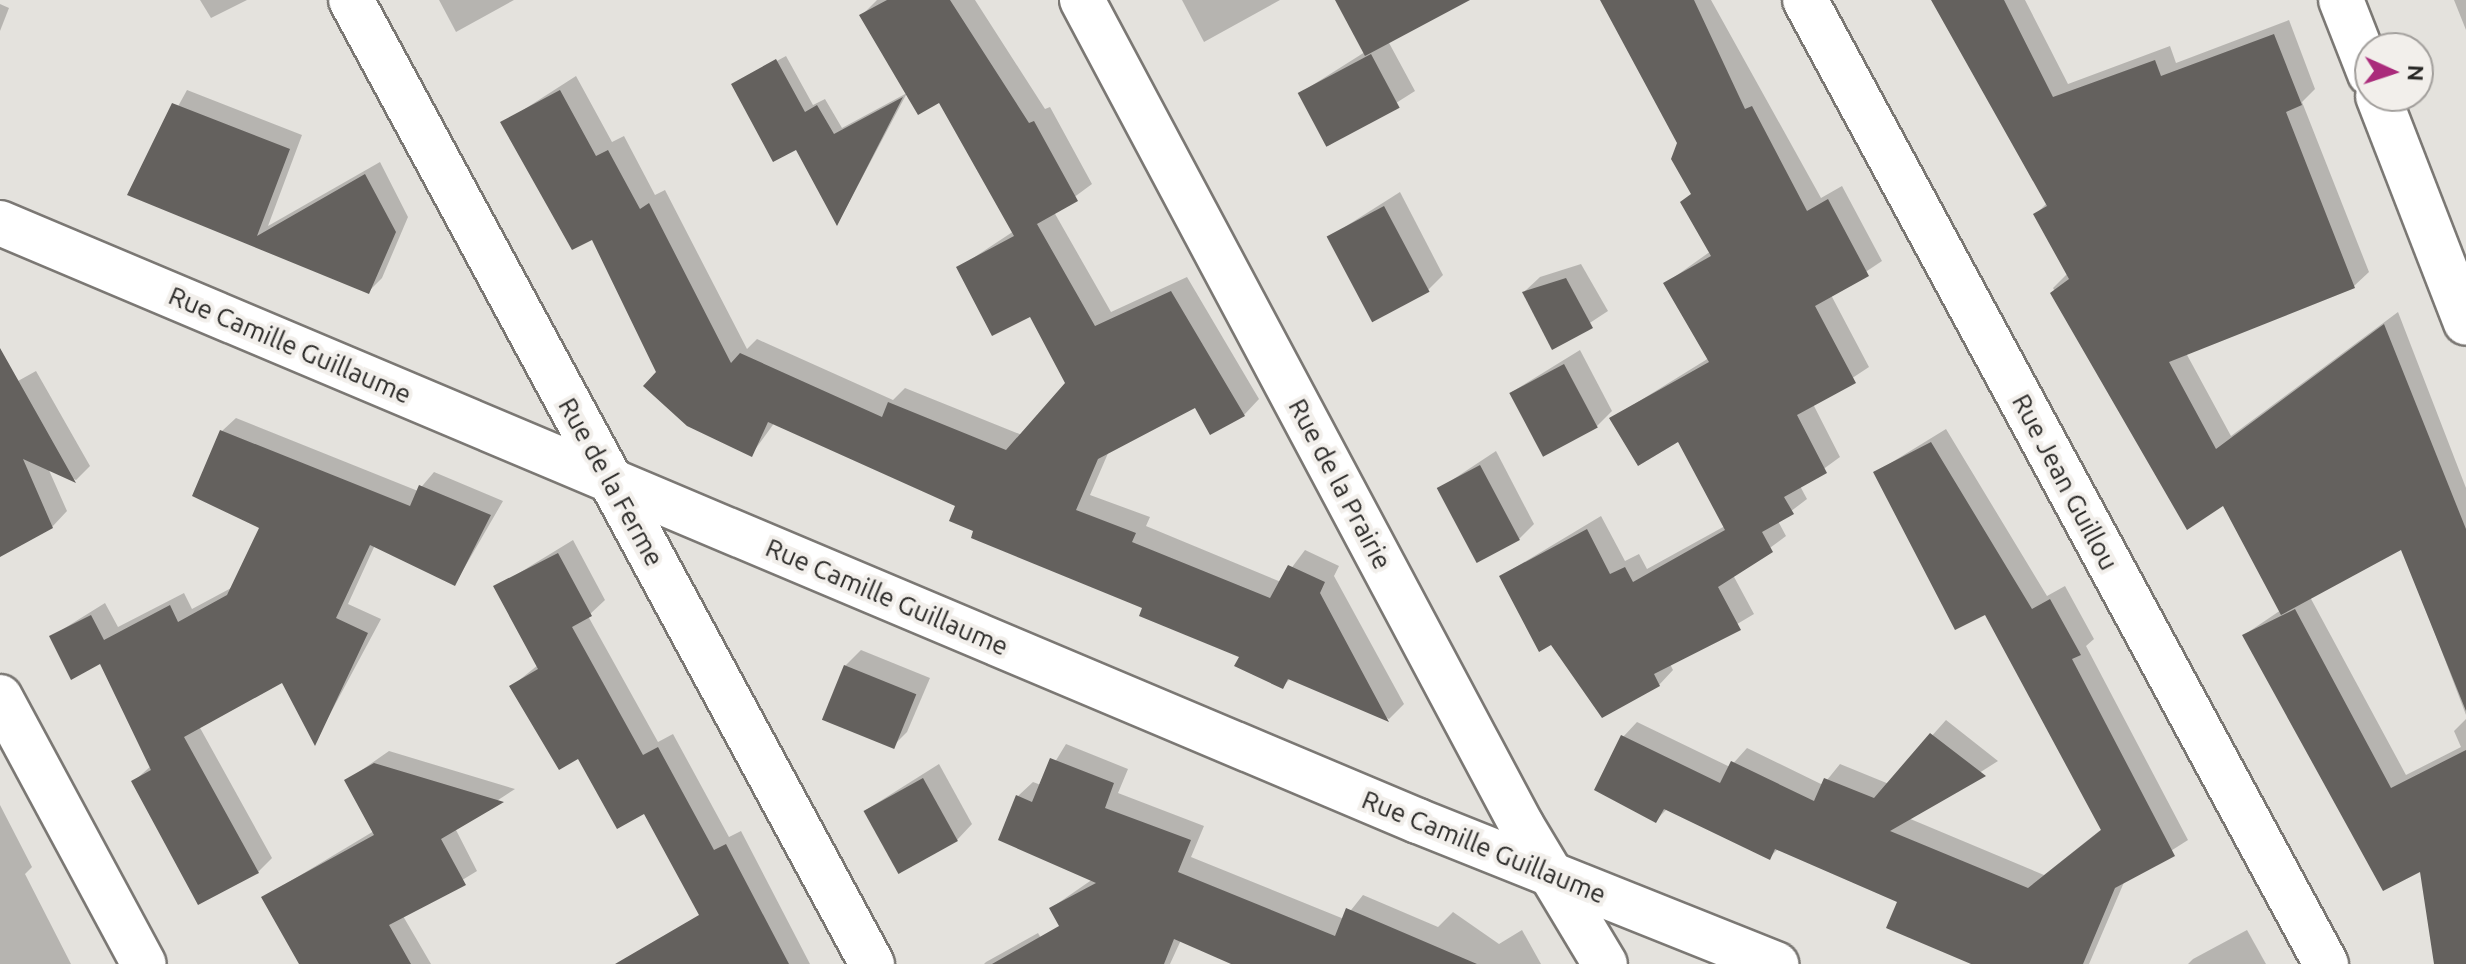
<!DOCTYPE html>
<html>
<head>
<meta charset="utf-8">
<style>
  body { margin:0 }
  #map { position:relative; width:2466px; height:964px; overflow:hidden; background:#e4e2dd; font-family:Ubuntu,sans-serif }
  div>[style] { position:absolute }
  .shadow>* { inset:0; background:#0003 }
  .building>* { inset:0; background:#64615e; transform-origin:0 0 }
  .roads { filter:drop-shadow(2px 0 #7b7874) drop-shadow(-2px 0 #7b7874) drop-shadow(0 2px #7b7874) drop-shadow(0 -2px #7b7874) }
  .street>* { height:44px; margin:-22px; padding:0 22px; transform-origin:22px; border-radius:22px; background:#fff }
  span { translate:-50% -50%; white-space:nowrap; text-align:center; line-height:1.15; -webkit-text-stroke:8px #f2efeb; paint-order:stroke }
  .street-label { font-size:26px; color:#292826 }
  .north { position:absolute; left:2354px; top:32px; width:80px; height:80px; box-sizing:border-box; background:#f2efeb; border:2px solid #a29f9c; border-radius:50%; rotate:93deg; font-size:22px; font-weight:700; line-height:32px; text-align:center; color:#292826 }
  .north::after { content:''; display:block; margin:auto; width:28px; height:36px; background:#aa2b7b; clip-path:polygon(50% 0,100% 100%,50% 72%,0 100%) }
</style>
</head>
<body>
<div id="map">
  <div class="shadow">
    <div style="clip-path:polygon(200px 0,247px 0,211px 18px)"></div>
    <div style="clip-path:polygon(439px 0,514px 0,456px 32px)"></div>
    <div style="clip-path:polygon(877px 0,975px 0,1045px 109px,1050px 107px,1092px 184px,1054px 212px,1111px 312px,1187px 277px,1259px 399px,1244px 415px,1196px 406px,1109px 451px,1090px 495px,1150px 517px,1146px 526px,1281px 582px,1305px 550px,1339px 566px,1334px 576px,1404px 704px,1389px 719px,1291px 678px,1283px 686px,1241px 656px,1145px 607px,976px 530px,957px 505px,775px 422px,751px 455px,658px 373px,593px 238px,503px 123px,576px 76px,612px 142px,624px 136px,655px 195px,665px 190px,747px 349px,757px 339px,893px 400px,905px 388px,1022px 435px,1068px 384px,1030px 314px,958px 268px,1014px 231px,940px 100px,862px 15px)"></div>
    <div style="clip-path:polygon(1182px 0,1280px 0,1204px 42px)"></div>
    <div style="clip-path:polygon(1337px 0,1416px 0,1388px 41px,1415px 91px,1328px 146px,1300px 93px,1365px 52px)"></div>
    <div style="clip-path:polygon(1603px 0,1711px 0,1821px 198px,1842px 186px,1882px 261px,1831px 295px,1869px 367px,1813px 404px,1840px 457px,1800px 486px,1807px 499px,1778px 521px,1786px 536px,1733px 575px,1754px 614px,1670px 664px,1673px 670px,1659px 685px,1501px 576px,1601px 516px,1625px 561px,1639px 554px,1647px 569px,1725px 526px,1679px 439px,1612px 418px,1709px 358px,1666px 283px,1711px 251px,1680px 143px)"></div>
    <div style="clip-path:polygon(1989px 0,2025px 0,2068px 84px,2170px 46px,2176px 63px,2289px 20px,2315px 89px,2302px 102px,2369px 272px,2354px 286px,2186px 353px,2231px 436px,2398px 312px,2466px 488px,2466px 715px,2402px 547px,2310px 597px,2406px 775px,2461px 747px,2454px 731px,2466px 719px,2466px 813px,2366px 853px,2244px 635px,2281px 610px,2224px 503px,2188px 527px,2053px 288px,2068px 273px,2036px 214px,2047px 203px)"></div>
    <div style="clip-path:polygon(2454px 0,2466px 0,2466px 30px)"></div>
    <div style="clip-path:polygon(0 4px,9px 8px,0 31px)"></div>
    <div style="clip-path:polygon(786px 56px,813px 105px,825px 99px,842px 128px,907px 93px,838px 223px,797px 147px,734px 84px)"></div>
    <div style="clip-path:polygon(187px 90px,302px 135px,268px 226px,380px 162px,408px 217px,382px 278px,368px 292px,130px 194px)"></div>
    <div style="clip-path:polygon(1400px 192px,1443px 275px,1428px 290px,1329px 237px)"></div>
    <div style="clip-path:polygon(1581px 264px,1608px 311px,1553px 347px,1524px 292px,1540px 277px)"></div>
    <div style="clip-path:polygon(1580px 350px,1612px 411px,1597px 426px,1512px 392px)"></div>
    <div style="clip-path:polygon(36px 371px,90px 466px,76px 480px,48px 468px,67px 511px,52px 527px,0 545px,0 391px)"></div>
    <div style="clip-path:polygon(236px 418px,418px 491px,434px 472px,503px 501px,455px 584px,375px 545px,348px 604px,381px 619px,315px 742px,282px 681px,199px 726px,272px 858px,258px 872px,134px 781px,151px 766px,101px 661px,52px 636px,105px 603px,118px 627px,184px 593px,192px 609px,233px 587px,262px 527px,222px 431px)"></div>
    <div style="clip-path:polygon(1946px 429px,2047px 596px,2065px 586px,2094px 639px,2086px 646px,2188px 840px,2125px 880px,2089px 964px,2014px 964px,1900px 901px,1778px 849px,1770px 857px,1668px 808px,1656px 820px,1623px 737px,1637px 722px,1730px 767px,1747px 748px,1823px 785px,1840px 764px,1889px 784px,1946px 720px,1998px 761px,1908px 818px,2044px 875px,2103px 828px,1986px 612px,1876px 472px)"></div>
    <div style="clip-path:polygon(1496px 451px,1534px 524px,1519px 539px,1440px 488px)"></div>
    <div style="clip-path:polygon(573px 540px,605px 600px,588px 616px,658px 742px,673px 734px,729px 837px,741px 831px,810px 964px,731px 964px,645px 811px,512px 686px,538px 665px,496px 587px)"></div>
    <div style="clip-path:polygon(861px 650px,930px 678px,907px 732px,892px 747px,845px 666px)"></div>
    <div style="clip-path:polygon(1066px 744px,1128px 769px,1118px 793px,1204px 826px,1191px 857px,1344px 919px,1363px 895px,1438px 927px,1453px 912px,1499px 944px,1522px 930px,1541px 964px,1236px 964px,1181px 940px,1170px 964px,1146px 964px,1051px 908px,1093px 879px,1018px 796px,1033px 782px,1041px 785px)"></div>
    <div style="clip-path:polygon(389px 751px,515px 789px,455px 828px,477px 871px,403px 916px,431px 964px,301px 964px,264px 897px,374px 831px,346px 781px)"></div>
    <div style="clip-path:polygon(939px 764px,972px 824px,957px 840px,866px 810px)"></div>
    <div style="clip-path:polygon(0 805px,32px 867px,25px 874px,71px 964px,0 964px)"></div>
    <div style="clip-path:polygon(2247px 930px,2266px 964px,2188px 964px,2193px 959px)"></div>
    <div style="clip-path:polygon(1038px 933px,1056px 964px,984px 964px,986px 962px)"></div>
  </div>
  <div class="building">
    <div style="clip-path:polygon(887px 0,950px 0,1029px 123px,1034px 121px,1078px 201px,1028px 229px,1037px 224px,1095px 326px,1171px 291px,1245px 416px,1210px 435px,1195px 408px,1098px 459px,1076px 510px,1136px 533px,1132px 542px,1270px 598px,1288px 565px,1325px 582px,1320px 593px,1389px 722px,1288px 679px,1283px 689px,1234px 666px,1239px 657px,1139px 616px,1142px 608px,971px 538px,973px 531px,949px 521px,955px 506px,768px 422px,752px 457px,687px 426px,643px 386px,656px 372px,592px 240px,572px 250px,500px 122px,560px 90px,596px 156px,608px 150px,640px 209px,649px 203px,731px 363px,740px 353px,882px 417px,888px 402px,1006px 450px,1065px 383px,1030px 317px,992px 336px,956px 267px,1014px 236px,939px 103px,918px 115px,859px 15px)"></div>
    <div style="clip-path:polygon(1335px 0,1470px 0,1365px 56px)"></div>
    <div style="clip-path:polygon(1600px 0,1694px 0,1745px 109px,1752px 106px,1807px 211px,1828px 199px,1869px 276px,1815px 306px,1856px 383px,1797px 415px,1827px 473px,1784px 497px,1794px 514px,1762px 532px,1773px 552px,1718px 587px,1741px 630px,1654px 674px,1660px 686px,1602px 718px,1551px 645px,1539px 652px,1499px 576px,1587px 529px,1610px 574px,1625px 567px,1633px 582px,1725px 530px,1678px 442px,1638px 466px,1609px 418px,1709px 362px,1663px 283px,1711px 256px,1680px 202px,1691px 194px,1671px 159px,1677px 143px)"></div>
    <div style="clip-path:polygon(1931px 0,2004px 0,2053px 97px,2155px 60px,2161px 76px,2274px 34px,2302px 105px,2286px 112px,2355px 288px,2169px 362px,2216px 449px,2384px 324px,2466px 529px,2466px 711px,2401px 550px,2281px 615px,2223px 506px,2187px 530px,2050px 293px,2069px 279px,2033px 214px,2047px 206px)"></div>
    <div style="left:1371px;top:54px;width:61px;height:83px;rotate:62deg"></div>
    <div style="clip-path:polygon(776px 59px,805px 112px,817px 105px,834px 134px,903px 97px,837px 226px,796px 150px,773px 162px,731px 84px)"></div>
    <div style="clip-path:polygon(172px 103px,290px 149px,257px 236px,365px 174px,396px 232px,369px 294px,127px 195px)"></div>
    <div style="left:1384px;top:206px;width:97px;height:65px;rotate:62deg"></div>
    <div style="clip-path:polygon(1566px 278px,1593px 328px,1552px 350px,1522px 292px)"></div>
    <div style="clip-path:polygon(0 348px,76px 483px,23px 459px,53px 528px,0 557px)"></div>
    <div style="left:1564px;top:364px;width:72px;height:62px;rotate:62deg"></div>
    <div style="clip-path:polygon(220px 430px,410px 506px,419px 485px,491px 515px,455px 586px,370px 545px,336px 618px,368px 633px,315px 746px,282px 683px,184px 737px,259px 873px,198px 905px,131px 781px,151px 770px,100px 664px,71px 680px,49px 636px,91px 615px,104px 640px,170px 605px,178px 622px,227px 595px,259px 528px,192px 496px)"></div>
    <div style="clip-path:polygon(1931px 442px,2032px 609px,2050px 599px,2081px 655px,2072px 659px,2175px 856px,2115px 888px,2083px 964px,1971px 964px,1886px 928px,1897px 902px,1775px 849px,1770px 860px,1664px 809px,1656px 823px,1594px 790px,1621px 735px,1720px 783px,1731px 761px,1814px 801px,1824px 778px,1874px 798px,1930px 733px,1986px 776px,1890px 831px,2028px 888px,2101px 830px,1985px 615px,1955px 630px,1873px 472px)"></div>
    <div style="left:1480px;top:465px;width:85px;height:49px;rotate:62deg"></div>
    <div style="clip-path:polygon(558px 553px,592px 616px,572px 627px,643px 755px,658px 747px,714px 850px,726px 844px,789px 964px,615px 964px,699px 915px,644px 814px,617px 829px,578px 759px,559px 770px,509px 686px,538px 669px,493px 586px)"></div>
    <div style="clip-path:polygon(2295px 609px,2391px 788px,2466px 750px,2466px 964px,2434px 964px,2420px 872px,2383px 891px,2242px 635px)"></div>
    <div style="left:844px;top:665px;width:78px;height:59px;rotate:22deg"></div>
    <div style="clip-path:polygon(1050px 758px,1114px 783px,1105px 808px,1191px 840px,1178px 872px,1335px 936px,1346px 908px,1477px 964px,1231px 964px,1174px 939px,1164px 964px,992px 964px,1059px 926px,1049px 908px,1096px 883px,998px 840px,1016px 795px,1032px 802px)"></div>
    <div style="clip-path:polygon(374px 763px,504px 802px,441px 839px,466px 885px,389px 925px,411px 964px,299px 964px,261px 897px,374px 835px,344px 780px)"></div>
    <div style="left:923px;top:778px;width:72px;height:68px;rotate:61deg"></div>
  </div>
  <div class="roads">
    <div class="street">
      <div style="left:351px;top:0;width:1096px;rotate:61.61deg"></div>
      <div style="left:1082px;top:0;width:936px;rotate:61.96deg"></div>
      <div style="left:1522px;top:826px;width:161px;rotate:59deg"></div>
      <div style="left:1805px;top:0;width:1096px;rotate:61.61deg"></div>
      <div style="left:2341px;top:0;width:79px;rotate:68.6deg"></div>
      <div style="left:2378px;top:96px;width:243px;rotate:68.8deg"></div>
      <div style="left:0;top:223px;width:1539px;rotate:22.87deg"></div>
      <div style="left:1418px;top:821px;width:386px;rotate:21.8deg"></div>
      <div style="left:0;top:697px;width:303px;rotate:61.7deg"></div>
    </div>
  </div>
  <div class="street-label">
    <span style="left:290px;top:345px;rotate:23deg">Rue Camille Guillaume</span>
    <span style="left:611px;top:482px;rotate:61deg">Rue de la Ferme</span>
    <span style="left:2065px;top:482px;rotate:62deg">Rue Jean Guillou</span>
    <span style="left:1340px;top:484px;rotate:62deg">Rue de la Prairie</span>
    <span style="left:887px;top:597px;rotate:23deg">Rue Camille Guillaume</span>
    <span style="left:1484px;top:847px;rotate:22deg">Rue Camille Guillaume</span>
  </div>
  <div class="north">N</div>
</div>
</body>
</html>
